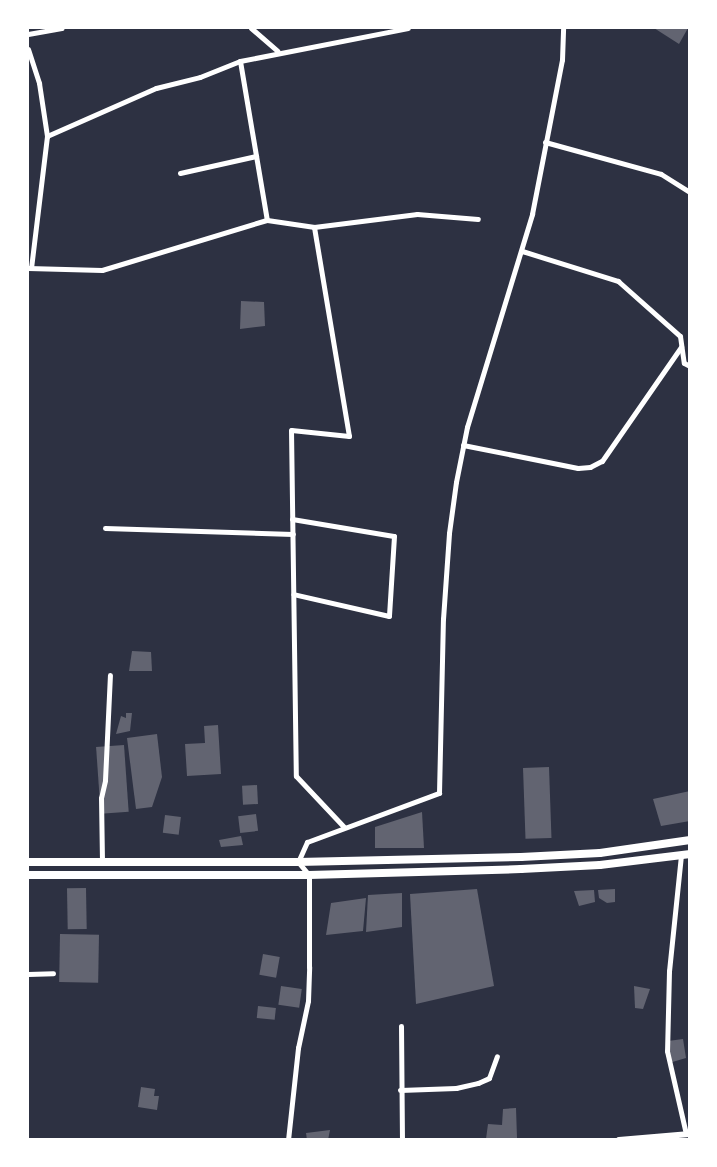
<!DOCTYPE html>
<html>
<head>
<meta charset="utf-8">
<style>
  body { margin:0 }
  #map { position:relative; width:717px; height:1167px; overflow:hidden; background:#2d3142; font-family:"Open Sans",sans-serif }
  div>[style] { position:absolute }
  .building>* { inset:0; background:#626471; transform-origin:0 0 }
  .minor>* { height:5px; margin:-2.5px; padding:0 2.5px; transform-origin:2.5px; border-radius:2.5px; background:#fff }
  .tertiary>* { height:6px; margin:-3px; padding:0 3px; transform-origin:3px; border-radius:3px; background:#fff }
  .primary>* { height:8px; margin:-4px; padding:0 4px; transform-origin:4px; border-radius:4px; background:#fff }
  span { translate:-50% -50%; white-space:nowrap; text-align:center; line-height:1.15; -webkit-text-stroke:4px #fff; paint-order:stroke }
  .frame { position:absolute; inset:0; border:29px solid #fff; pointer-events:none }
</style>
</head>
<body>
<div id="map">
  <div class="building">
    <div style="clip-path:polygon(654px 28px,688px 28px,679px 44px)"></div>
    <div style="clip-path:polygon(241px 301px,264px 302px,265px 326px,240px 329px)"></div>
    <div style="clip-path:polygon(132px 651px,151px 652px,152px 671px,129px 671px)"></div>
    <div style="clip-path:polygon(126px 713px,132px 713px,130px 731px,116px 734px,121px 716px,126px 718px)"></div>
    <div style="clip-path:polygon(218px 725px,221px 774px,187px 776px,185px 744px,205px 743px,204px 726px)"></div>
    <div style="clip-path:polygon(157px 734px,162px 777px,152px 807px,136px 809px,127px 738px)"></div>
    <div style="left:124px;top:745px;width:67px;height:28px;rotate:86deg"></div>
    <div style="left:549px;top:767px;width:71px;height:26px;rotate:88deg"></div>
    <div style="left:257px;top:785px;width:19px;height:15px;rotate:87deg"></div>
    <div style="clip-path:polygon(690px 791px,690px 821px,661px 826px,653px 799px)"></div>
    <div style="clip-path:polygon(422px 812px,424px 848px,375px 848px,375px 827px)"></div>
    <div style="left:256px;top:814px;width:17px;height:18px;rotate:83deg"></div>
    <div style="left:165px;top:815px;width:16px;height:18px;rotate:7deg"></div>
    <div style="clip-path:polygon(241px 836px,243px 845px,221px 847px,219px 840px)"></div>
    <div style="left:86px;top:888px;width:41px;height:19px;rotate:89deg"></div>
    <div style="clip-path:polygon(477px 889px,494px 986px,416px 1004px,410px 894px)"></div>
    <div style="clip-path:polygon(615px 889px,615px 902px,607px 903px,599px 898px,598px 890px)"></div>
    <div style="clip-path:polygon(594px 890px,595px 902px,579px 906px,574px 891px)"></div>
    <div style="clip-path:polygon(402px 893px,402px 927px,366px 932px,368px 895px)"></div>
    <div style="clip-path:polygon(366px 898px,363px 931px,326px 935px,331px 903px)"></div>
    <div style="left:60px;top:934px;width:39px;height:48px;rotate:1deg"></div>
    <div style="left:263px;top:954px;width:17px;height:21px;rotate:10deg"></div>
    <div style="left:281px;top:986px;width:21px;height:19px;rotate:8deg"></div>
    <div style="clip-path:polygon(634px 986px,650px 989px,643px 1009px,635px 1008px)"></div>
    <div style="left:258px;top:1006px;width:18px;height:12px;rotate:6deg"></div>
    <div style="clip-path:polygon(683px 1039px,686px 1058px,669px 1063px,668px 1041px)"></div>
    <div style="clip-path:polygon(141px 1087px,155px 1089px,154px 1096px,159px 1096px,157px 1110px,138px 1107px)"></div>
    <div style="clip-path:polygon(516px 1108px,517px 1138px,486px 1139px,488px 1124px,502px 1125px,503px 1109px)"></div>
    <div style="clip-path:polygon(330px 1130px,328px 1140px,307px 1140px,306px 1133px)"></div>
  </div>
  <div class="minor">
    <div style="left:251px;top:28px;width:35px;rotate:41deg"></div>
    <div style="left:28px;top:34px;width:34px;rotate:-10deg"></div>
    <div style="left:28px;top:49px;width:36px;rotate:72deg"></div>
    <div style="left:39px;top:83px;width:54px;rotate:81.4deg"></div>
    <div style="left:47px;top:136px;width:133px;rotate:96.9deg"></div>
    <div style="left:240px;top:61px;width:161px;rotate:80.4deg"></div>
    <div style="left:47px;top:136px;width:119px;rotate:-23.8deg"></div>
    <div style="left:156px;top:88px;width:45px;rotate:-14deg"></div>
    <div style="left:200px;top:77px;width:43px;rotate:-21.8deg"></div>
    <div style="left:240px;top:61px;width:171px;rotate:-11.1deg"></div>
    <div style="left:545px;top:142px;width:120px;rotate:15.4deg"></div>
    <div style="left:661px;top:174px;width:34px;rotate:32deg"></div>
    <div style="left:180px;top:173px;width:78px;rotate:-12.6deg"></div>
    <div style="left:314px;top:227px;width:104px;rotate:-7.2deg"></div>
    <div style="left:417px;top:214px;width:61px;rotate:4.7deg"></div>
    <div style="left:522px;top:251px;width:101px;rotate:17.4deg"></div>
    <div style="left:618px;top:281px;width:83px;rotate:41.6deg"></div>
    <div style="left:680px;top:336px;width:27px;rotate:82deg"></div>
    <div style="left:684px;top:363px;width:7px;rotate:27deg"></div>
    <div style="left:28px;top:268px;width:74px;rotate:1.5deg"></div>
    <div style="left:102px;top:270px;width:172px;rotate:-16.9deg"></div>
    <div style="left:267px;top:220px;width:48px;rotate:8.5deg"></div>
    <div style="left:314px;top:227px;width:212px;rotate:80.5deg"></div>
    <div style="left:349px;top:436px;width:58px;rotate:-174.1deg"></div>
    <div style="left:291px;top:430px;width:346px;rotate:89.2deg"></div>
    <div style="left:296px;top:776px;width:70px;rotate:46.7deg"></div>
    <div style="left:463px;top:445px;width:117px;rotate:11.3deg"></div>
    <div style="left:578px;top:468px;width:12px;rotate:-5deg"></div>
    <div style="left:590px;top:467px;width:13px;rotate:-27deg"></div>
    <div style="left:602px;top:461px;width:139px;rotate:-55.3deg"></div>
    <div style="left:292px;top:519px;width:103px;rotate:9.5deg"></div>
    <div style="left:394px;top:536px;width:80px;rotate:93.6deg"></div>
    <div style="left:389px;top:616px;width:98px;rotate:-167.1deg"></div>
    <div style="left:105px;top:528px;width:188px;rotate:1.8deg"></div>
    <div style="left:681px;top:855px;width:117px;rotate:95.9deg"></div>
    <div style="left:669px;top:971px;width:80px;rotate:91.4deg"></div>
    <div style="left:667px;top:1051px;width:85px;rotate:77.1deg"></div>
    <div style="left:102px;top:861px;width:63px;rotate:-90.9deg"></div>
    <div style="left:101px;top:798px;width:18px;rotate:-77deg"></div>
    <div style="left:105px;top:780px;width:105px;rotate:-87.3deg"></div>
    <div style="left:28px;top:974px;width:25px;rotate:-2deg"></div>
    <div style="left:401px;top:1026px;width:114px;rotate:89.5deg"></div>
    <div style="left:400px;top:1090px;width:56px;rotate:-2deg"></div>
    <div style="left:456px;top:1088px;width:23px;rotate:-13deg"></div>
    <div style="left:478px;top:1083px;width:12px;rotate:-24deg"></div>
    <div style="left:489px;top:1078px;width:23px;rotate:-70deg"></div>
    <div style="left:288px;top:1140px;width:93px;rotate:-83.8deg"></div>
    <div style="left:298px;top:1048px;width:48px;rotate:-78deg"></div>
    <div style="left:308px;top:1001px;width:34px;rotate:-88deg"></div>
    <div style="left:309px;top:967px;width:92px;rotate:-90deg"></div>
    <div style="left:309px;top:875px;width:17px;rotate:-130deg"></div>
    <div style="left:298px;top:862px;width:22px;rotate:-66deg"></div>
    <div style="left:307px;top:842px;width:141px;rotate:-20.4deg"></div>
    <div style="left:439px;top:793px;width:174px;rotate:-88.7deg"></div>
    <div style="left:443px;top:619px;width:86px;rotate:-86deg"></div>
    <div style="left:449px;top:533px;width:51px;rotate:-82.2deg"></div>
    <div style="left:456px;top:482px;width:56px;rotate:-78.7deg"></div>
    <div style="left:467px;top:427px;width:223px;rotate:-73deg"></div>
    <div style="left:532px;top:214px;width:157px;rotate:-79deg"></div>
    <div style="left:562px;top:60px;width:32px;rotate:-88deg"></div>
  </div>
  <div class="tertiary">
    <div style="left:619px;top:1140px;width:71px;rotate:-4.8deg"></div>
  </div>
  <div class="primary">
    <div style="left:28px;top:862px;width:270px"></div>
    <div style="left:298px;top:862px;width:223px;rotate:-1.3deg"></div>
    <div style="left:521px;top:857px;width:79px;rotate:-2.9deg"></div>
    <div style="left:600px;top:853px;width:91px;rotate:-8.2deg"></div>
    <div style="left:28px;top:875px;width:281px"></div>
    <div style="left:309px;top:875px;width:212px;rotate:-1.6deg"></div>
    <div style="left:521px;top:869px;width:79px;rotate:-2.9deg"></div>
    <div style="left:600px;top:865px;width:91px;rotate:-7deg"></div>
  </div>
  <div class="frame"></div>
</div>
</body>
</html>
